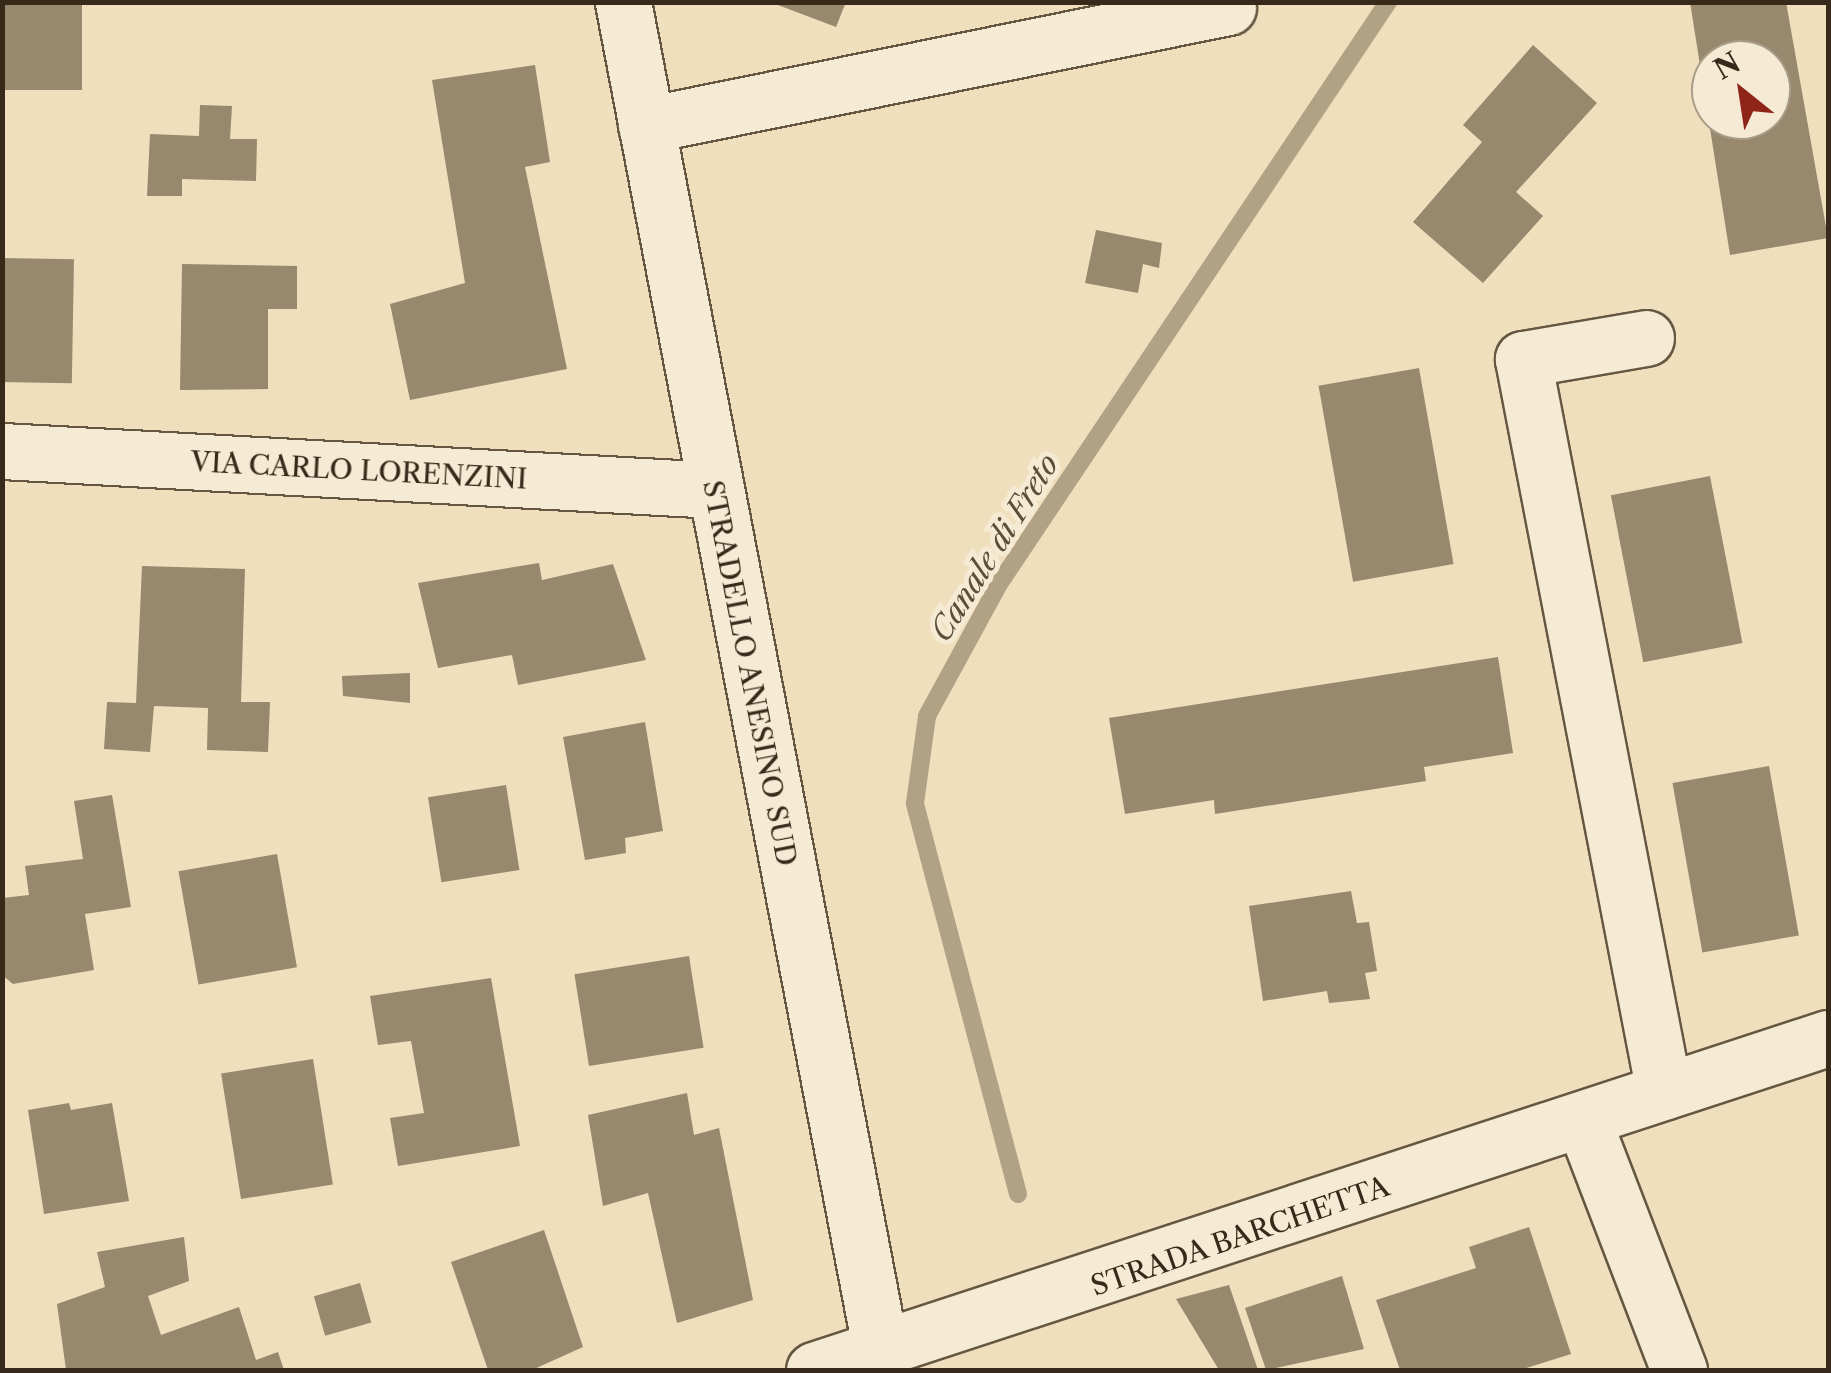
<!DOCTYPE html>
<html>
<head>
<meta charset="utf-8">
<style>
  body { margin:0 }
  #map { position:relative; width:1831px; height:1373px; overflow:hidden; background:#f0dfbc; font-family:"Libre Caslon Text",serif }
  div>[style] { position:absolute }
  .stream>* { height:18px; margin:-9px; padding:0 9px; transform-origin:9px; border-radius:9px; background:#b1a185 }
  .building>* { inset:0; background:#97886e; transform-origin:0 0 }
  .roads { filter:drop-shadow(2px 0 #655742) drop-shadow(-2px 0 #655742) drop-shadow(0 2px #655742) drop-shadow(0 -2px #655742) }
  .minor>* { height:55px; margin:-27.5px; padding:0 27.5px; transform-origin:27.5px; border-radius:27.5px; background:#f5ead3 }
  span { translate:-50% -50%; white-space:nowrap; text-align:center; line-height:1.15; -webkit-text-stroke:10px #f5ead3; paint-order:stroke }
  .street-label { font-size:28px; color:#372a1a }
  .water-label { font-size:30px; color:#5c4e3a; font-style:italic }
  .frame { position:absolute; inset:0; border:5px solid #372a1a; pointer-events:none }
  .north { position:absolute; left:1691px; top:40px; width:100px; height:100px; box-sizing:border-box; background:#f5ead3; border:2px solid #a99d89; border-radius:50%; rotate:330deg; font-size:28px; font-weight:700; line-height:40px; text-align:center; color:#372a1a }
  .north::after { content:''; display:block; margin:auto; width:35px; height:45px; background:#8f2418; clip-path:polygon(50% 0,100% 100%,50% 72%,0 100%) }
</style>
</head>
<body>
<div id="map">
  <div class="stream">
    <div style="left:1018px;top:1194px;width:404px;rotate:-104.8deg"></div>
    <div style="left:915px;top:803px;width:88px;rotate:-82.1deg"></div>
    <div style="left:927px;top:716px;width:150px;rotate:-61.4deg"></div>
    <div style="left:999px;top:584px;width:700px;rotate:-56.24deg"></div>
  </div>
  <div class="building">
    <div style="left:2px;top:2px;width:80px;height:88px"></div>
    <div style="clip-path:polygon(770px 2px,846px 2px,836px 27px)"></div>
    <div style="clip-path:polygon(evenodd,1690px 2px,1786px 2px,1828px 238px,1730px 255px,1690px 2px,1711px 60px,1771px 60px,1771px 120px,1711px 120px,1711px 60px)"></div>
    <div style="clip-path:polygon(1533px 45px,1597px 103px,1516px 192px,1543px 216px,1483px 283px,1413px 222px,1482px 142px,1463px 125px)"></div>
    <div style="clip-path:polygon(535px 65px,550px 162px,525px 167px,567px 369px,410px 400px,390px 304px,465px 283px,432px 80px)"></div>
    <div style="clip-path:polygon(200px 105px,232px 106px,230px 139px,257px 139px,256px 181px,182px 179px,182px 196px,147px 196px,150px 134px,199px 136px)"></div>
    <div style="clip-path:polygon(1096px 230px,1162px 243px,1159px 268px,1143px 264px,1138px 293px,1085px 283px)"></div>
    <div style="left:2px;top:258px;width:72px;height:124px;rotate:1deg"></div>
    <div style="clip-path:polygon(182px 264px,297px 266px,297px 309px,268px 309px,268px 389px,180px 390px)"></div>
    <div style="left:1419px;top:368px;width:199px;height:102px;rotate:80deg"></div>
    <div style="left:1710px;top:476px;width:170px;height:101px;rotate:79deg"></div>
    <div style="clip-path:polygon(539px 563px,542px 580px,613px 564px,646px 660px,518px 685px,512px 655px,438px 668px,418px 583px)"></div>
    <div style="clip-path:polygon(142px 566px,245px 569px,241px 702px,270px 702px,268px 752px,207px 750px,208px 708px,154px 706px,150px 752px,104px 749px,107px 702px,136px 703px)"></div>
    <div style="clip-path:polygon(1498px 657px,1513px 753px,1424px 767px,1426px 781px,1215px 814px,1214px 800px,1125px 814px,1109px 718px)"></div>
    <div style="clip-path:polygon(410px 673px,410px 703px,343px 696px,342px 676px)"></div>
    <div style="clip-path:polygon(645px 722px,663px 831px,625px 838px,626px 853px,585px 860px,563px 737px)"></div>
    <div style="left:1769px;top:766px;width:172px;height:98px;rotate:80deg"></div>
    <div style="left:506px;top:785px;width:86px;height:79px;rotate:81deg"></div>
    <div style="clip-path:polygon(112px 795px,131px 907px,85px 914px,94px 970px,13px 984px,2px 975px,2px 898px,29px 895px,25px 866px,83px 859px,74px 801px)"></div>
    <div style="left:277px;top:854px;width:115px;height:100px;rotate:80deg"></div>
    <div style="clip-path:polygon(1351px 891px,1357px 923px,1369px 922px,1377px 971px,1365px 973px,1370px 999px,1329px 1003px,1327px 991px,1263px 1001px,1249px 906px)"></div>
    <div style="left:689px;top:956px;width:93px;height:116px;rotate:81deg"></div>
    <div style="clip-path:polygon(491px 978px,520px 1146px,398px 1166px,390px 1118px,424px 1113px,411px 1041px,378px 1045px,370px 996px)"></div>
    <div style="left:313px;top:1059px;width:127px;height:93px;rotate:81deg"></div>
    <div style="clip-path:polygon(687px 1093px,694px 1135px,719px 1128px,753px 1300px,677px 1323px,648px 1193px,603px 1206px,588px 1115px)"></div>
    <div style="clip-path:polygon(69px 1103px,71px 1110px,112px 1103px,129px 1201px,44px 1214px,28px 1110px)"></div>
    <div style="clip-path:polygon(1529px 1227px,1571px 1354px,1520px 1370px,1400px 1370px,1376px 1300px,1476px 1268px,1469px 1247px)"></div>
    <div style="clip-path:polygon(544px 1230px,583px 1347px,532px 1370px,488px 1370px,451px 1262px)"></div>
    <div style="clip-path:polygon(184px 1237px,189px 1281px,148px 1296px,161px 1335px,239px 1307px,256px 1360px,278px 1352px,284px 1370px,66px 1370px,57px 1304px,105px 1287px,97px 1252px)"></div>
    <div style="clip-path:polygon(1342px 1276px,1364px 1349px,1266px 1370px,1245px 1308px)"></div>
    <div style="left:360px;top:1283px;width:41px;height:48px;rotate:74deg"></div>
    <div style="clip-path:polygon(1229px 1285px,1258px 1370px,1219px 1370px,1176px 1299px)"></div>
  </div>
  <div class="roads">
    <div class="minor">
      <div style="left:623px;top:2px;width:1364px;rotate:79.18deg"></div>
      <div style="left:646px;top:125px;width:594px;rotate:-11.46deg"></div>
      <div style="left:1646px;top:338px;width:125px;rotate:170.3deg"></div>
      <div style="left:1523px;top:359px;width:746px;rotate:79.11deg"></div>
      <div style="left:2px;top:451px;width:715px;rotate:3.13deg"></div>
      <div style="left:1583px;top:1120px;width:268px;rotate:69deg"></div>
      <div style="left:814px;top:1370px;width:1067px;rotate:-18.13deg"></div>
    </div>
  </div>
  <div class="street-label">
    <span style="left:359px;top:470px;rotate:3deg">VIA CARLO LORENZINI</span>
    <span style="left:750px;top:673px;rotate:79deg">STRADELLO ANESINO SUD</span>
    <span style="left:1240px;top:1236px;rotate:-19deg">STRADA BARCHETTA</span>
  </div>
  <div class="water-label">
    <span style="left:995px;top:548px;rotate:-58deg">Canale di Freto</span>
  </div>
  <div class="frame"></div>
  <div class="north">N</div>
</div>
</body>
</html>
